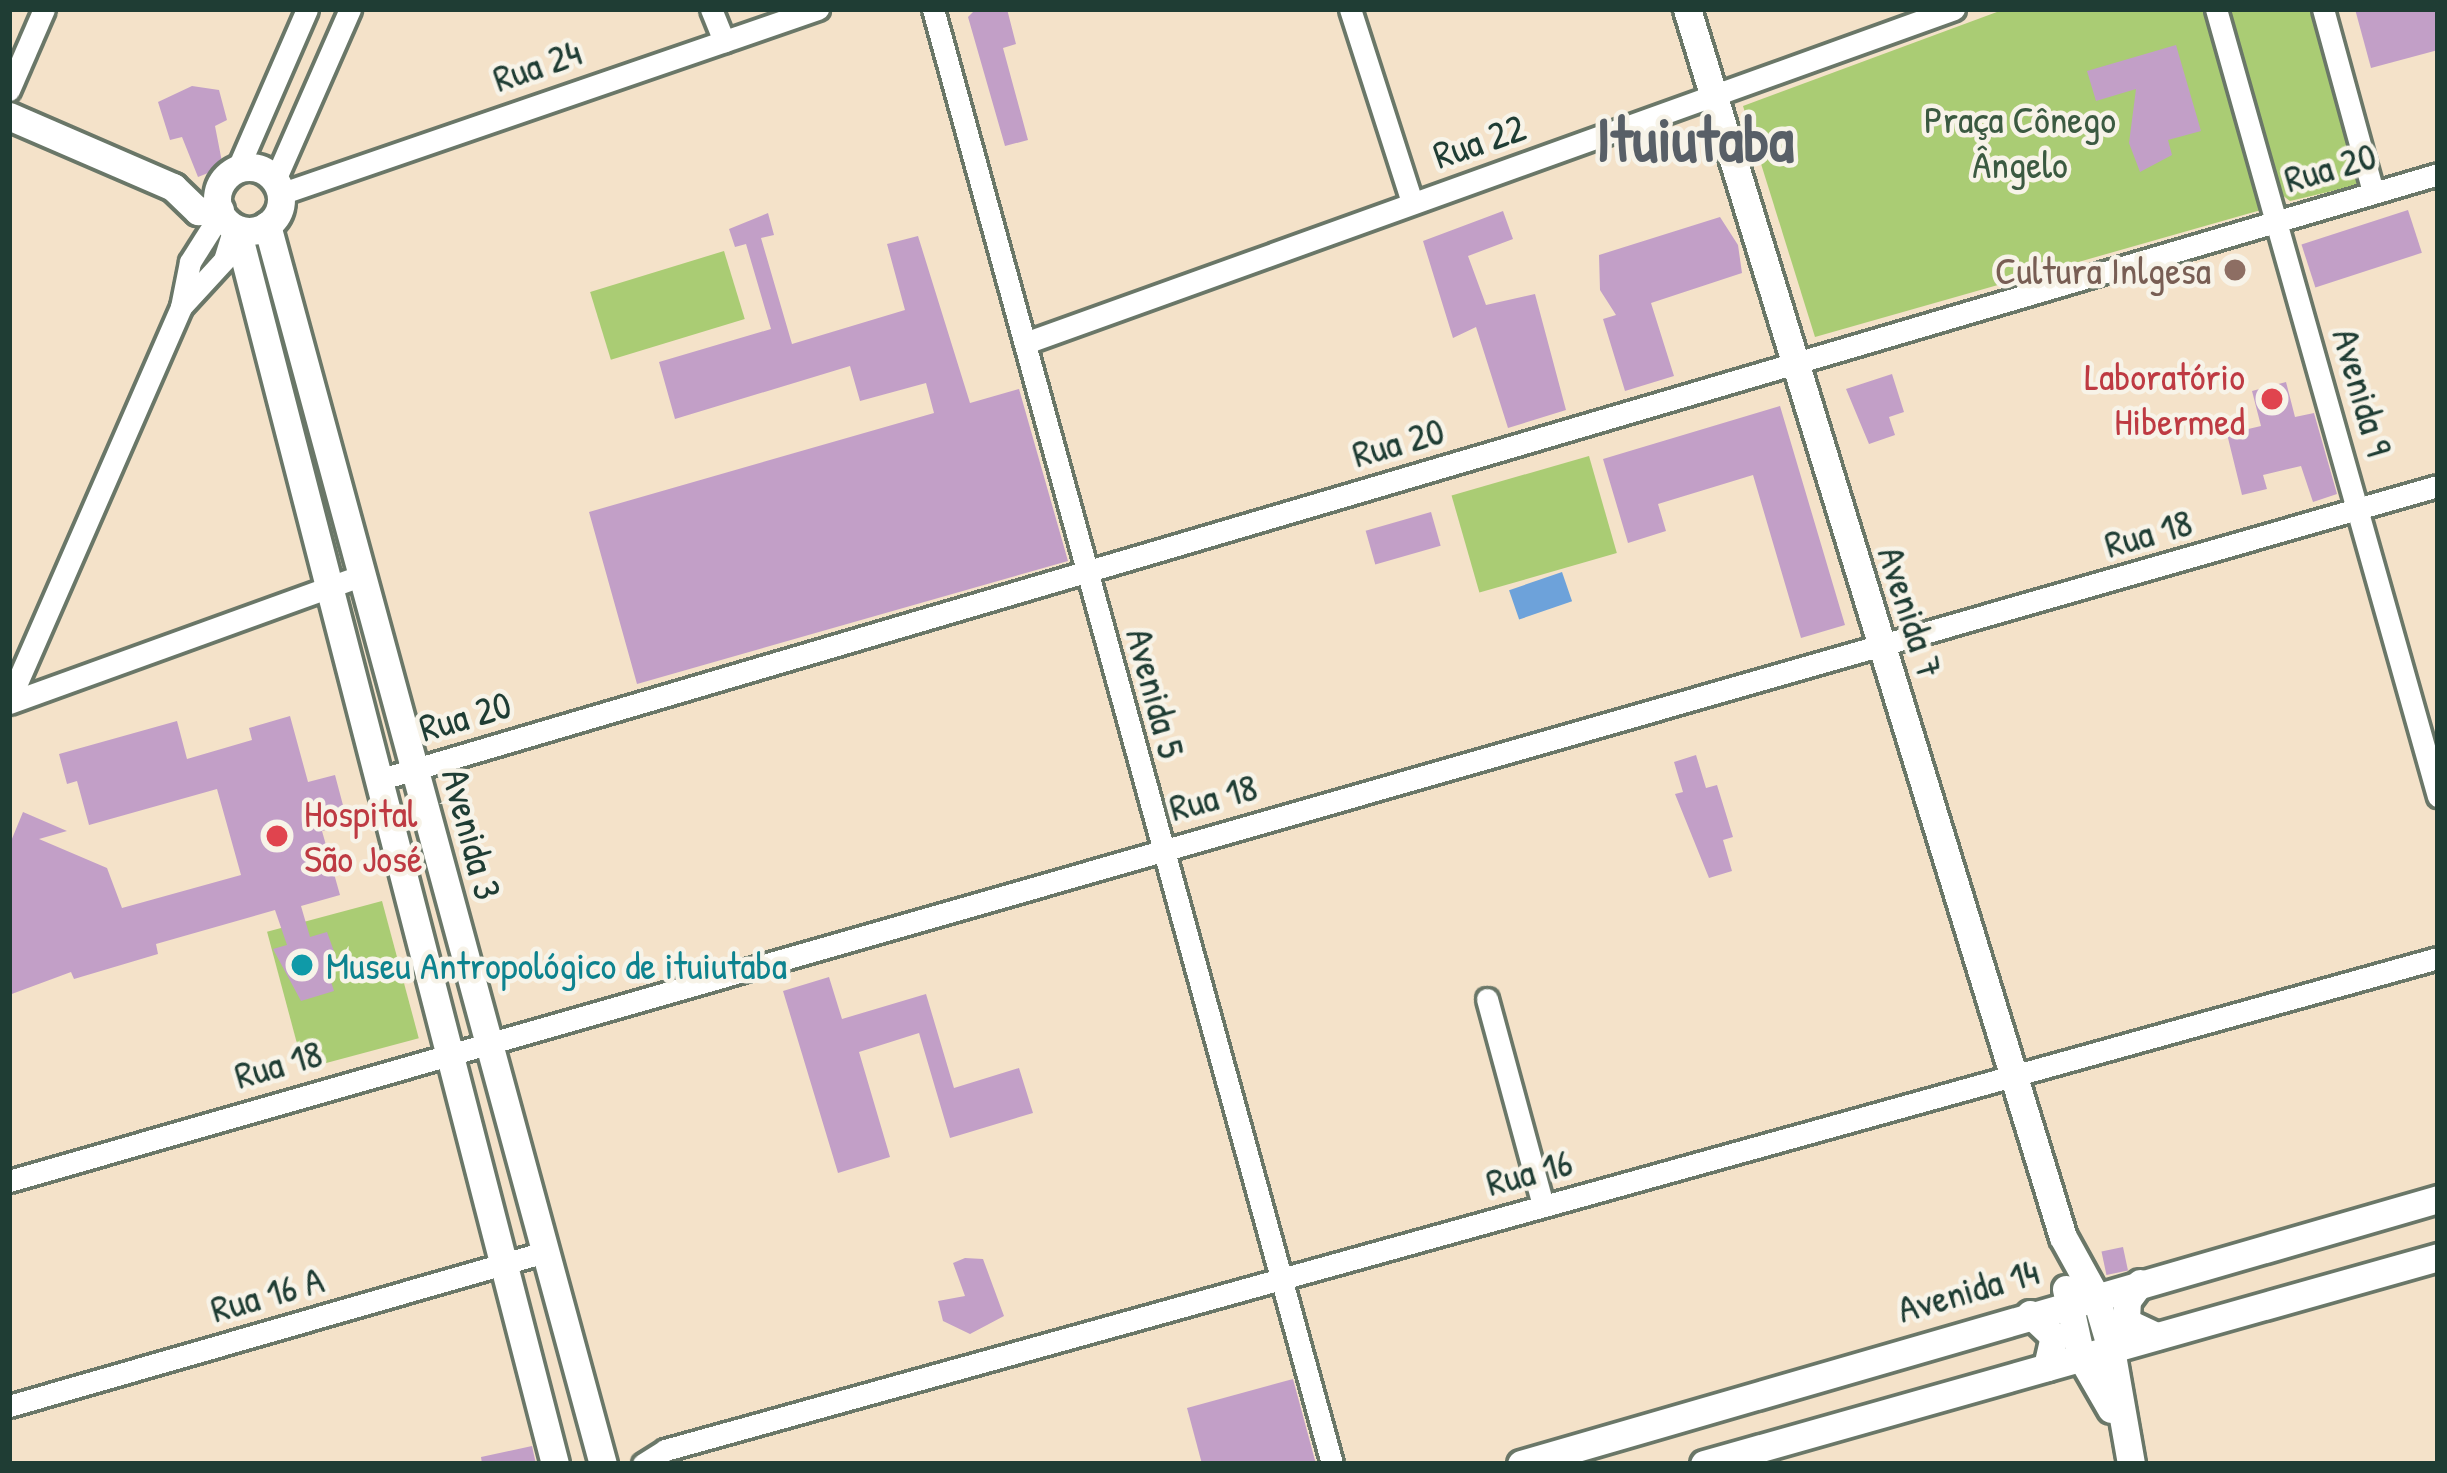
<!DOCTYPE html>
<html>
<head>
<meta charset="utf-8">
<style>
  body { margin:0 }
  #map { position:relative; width:2447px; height:1473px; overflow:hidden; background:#f4e2c9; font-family:"Patrick Hand",sans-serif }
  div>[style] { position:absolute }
  .green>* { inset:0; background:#aacc74; transform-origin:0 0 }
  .water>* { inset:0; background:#6da2da; transform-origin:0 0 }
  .building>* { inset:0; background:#c29fc7; transform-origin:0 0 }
  .roads { filter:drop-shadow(3px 0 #6a7768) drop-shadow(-3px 0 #6a7768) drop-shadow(0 3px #6a7768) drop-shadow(0 -3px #6a7768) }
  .minor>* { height:21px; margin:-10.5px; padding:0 10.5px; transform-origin:10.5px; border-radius:10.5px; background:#fff }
  .major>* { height:27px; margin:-13.5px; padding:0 13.5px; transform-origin:13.5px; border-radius:13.5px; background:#fff }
  .major>.ring { margin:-13.5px; padding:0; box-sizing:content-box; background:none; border:27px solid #fff; border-radius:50% }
  .dots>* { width:33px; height:33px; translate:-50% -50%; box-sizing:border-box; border:6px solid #f7f3e8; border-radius:50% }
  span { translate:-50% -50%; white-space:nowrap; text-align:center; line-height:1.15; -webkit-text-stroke:9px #f7f3e8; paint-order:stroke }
  .street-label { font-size:39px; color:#1f3d34 }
  .park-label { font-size:39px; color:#3b5a41 }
  .education-label { font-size:39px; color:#785e54 }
  .right { translate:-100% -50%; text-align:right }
  .health-label { font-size:39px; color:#be3a42 }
  .left { translate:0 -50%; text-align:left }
  .culture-label { font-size:39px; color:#0d838f }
  .town-label { font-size:63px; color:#585f67; font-weight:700 }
  .frame { position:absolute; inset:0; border:12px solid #1f3d34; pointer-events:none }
</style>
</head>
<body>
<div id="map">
  <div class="green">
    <div style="clip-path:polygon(2005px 9px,2206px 9px,2261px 210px,1815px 337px,1743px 106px)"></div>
    <div style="clip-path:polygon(2228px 9px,2315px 9px,2362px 184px,2290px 201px,2281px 194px)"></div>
    <div style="left:724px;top:251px;width:71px;height:140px;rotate:73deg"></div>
    <div style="left:1589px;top:456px;width:101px;height:143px;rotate:74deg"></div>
    <div style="left:382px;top:901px;width:142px;height:119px;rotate:75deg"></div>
  </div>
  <div class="water">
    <div style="left:1562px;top:572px;width:31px;height:56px;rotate:71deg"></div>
  </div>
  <div class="building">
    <div style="clip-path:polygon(976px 9px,1007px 9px,1016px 44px,1003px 48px,1028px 140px,1005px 146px,968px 17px)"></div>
    <div style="clip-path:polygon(2355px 9px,2438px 9px,2438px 50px,2371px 68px)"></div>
    <div style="clip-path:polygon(2176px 45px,2201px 131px,2168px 140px,2172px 155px,2140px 172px,2129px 143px,2136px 89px,2096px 101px,2087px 71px)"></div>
    <div style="clip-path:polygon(192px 86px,219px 90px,227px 120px,215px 126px,223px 167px,198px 177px,182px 137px,170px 140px,158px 102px)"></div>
    <div style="left:2408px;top:210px;width:45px;height:112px;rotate:72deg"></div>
    <div style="clip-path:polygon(1503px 211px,1513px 239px,1468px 256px,1486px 305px,1535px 294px,1566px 410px,1508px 428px,1476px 327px,1453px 338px,1423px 241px)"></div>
    <div style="clip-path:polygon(768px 213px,774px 235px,761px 238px,792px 344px,905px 310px,887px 244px,918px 236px,970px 403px,1019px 389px,1068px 561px,637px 684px,589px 512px,934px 413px,926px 383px,860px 401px,850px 366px,675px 419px,659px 362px,771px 329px,746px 244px,735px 247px,729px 229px)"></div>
    <div style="clip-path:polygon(1720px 217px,1738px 245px,1742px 273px,1651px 303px,1674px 376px,1625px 391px,1603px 319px,1616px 315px,1600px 290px,1599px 255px)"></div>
    <div style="clip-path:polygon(1892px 374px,1904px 412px,1889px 417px,1895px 435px,1869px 444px,1846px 389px)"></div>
    <div style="clip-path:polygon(2286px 382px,2295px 417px,2314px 413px,2337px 494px,2313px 502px,2301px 466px,2263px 475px,2267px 489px,2242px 495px,2227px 434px,2261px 426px,2252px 391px)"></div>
    <div style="clip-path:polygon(1780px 406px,1845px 625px,1801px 638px,1753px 475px,1658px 504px,1666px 531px,1628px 543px,1603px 459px)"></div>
    <div style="left:1431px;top:512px;width:35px;height:68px;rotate:74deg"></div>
    <div style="clip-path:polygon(290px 716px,308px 782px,335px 775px,348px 824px,322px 831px,340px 895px,301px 906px,310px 937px,327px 932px,336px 957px,324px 960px,334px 991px,301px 1001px,273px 949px,287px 945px,275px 910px,156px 944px,158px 954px,74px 979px,71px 972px,9px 995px,9px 846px,23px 812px,67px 831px,39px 839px,107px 868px,122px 908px,241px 875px,217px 789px,89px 825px,77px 781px,67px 784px,59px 754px,177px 721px,187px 759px,252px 740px,249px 728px)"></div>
    <div style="clip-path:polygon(1696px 755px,1706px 788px,1717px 785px,1733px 837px,1723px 840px,1732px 871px,1709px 878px,1675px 794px,1683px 792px,1674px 762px)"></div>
    <div style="clip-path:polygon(829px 977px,842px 1019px,926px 994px,954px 1088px,1019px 1068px,1033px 1113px,950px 1138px,919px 1033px,859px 1052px,890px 1157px,838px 1173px,783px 991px)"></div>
    <div style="left:2123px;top:1247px;width:24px;height:22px;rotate:78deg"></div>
    <div style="clip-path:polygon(965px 1258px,983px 1259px,1004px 1316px,970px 1334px,943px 1321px,938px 1301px,965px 1296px,953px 1263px)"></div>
    <div style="clip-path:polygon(1293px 1379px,1316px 1464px,1202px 1464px,1187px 1408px)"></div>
    <div style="clip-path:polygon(532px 1446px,536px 1464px,482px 1464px,481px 1457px)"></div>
  </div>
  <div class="roads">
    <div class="minor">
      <div style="left:711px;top:9px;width:35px;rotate:68deg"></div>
      <div style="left:933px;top:9px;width:1509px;rotate:74.66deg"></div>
      <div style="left:1350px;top:9px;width:203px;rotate:72.2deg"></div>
      <div style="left:2216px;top:9px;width:818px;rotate:74.25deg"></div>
      <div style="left:2323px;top:9px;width:190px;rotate:74.7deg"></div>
      <div style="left:9px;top:90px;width:88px;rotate:-66.6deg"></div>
      <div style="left:238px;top:168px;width:173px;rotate:-66.5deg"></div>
      <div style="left:275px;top:180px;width:187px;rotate:-66.3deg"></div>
      <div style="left:280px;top:194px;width:569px;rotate:-18.98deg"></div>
      <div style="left:181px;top:307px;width:64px;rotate:-47.5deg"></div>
      <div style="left:224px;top:260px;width:34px;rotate:-73deg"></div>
      <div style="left:1028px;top:342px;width:984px;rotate:-19.78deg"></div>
      <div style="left:9px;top:701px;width:430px;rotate:-66.4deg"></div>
      <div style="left:181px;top:307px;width:46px;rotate:-78.7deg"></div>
      <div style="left:190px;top:262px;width:58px;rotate:-57.7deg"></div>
      <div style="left:9px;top:703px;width:375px;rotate:-19.9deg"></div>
      <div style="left:378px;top:780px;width:2147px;rotate:-16.39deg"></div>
      <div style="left:1487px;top:999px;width:213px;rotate:74.8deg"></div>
      <div style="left:9px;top:1181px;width:2526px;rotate:-15.97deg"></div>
      <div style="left:9px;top:1406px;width:558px;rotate:-16.03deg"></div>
      <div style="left:643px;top:1464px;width:26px;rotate:-32deg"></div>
      <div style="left:665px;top:1450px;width:1840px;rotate:-15.51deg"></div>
    </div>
    <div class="major">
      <div style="left:1687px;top:9px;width:1284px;rotate:72.98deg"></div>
      <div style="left:2063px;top:1237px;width:66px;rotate:61.1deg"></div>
      <div style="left:2095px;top:1295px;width:56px;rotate:73.5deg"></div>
      <div style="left:2111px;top:1349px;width:117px;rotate:80.1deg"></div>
      <div style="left:9px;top:116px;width:179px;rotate:23.4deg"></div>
      <div style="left:173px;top:187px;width:35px;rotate:44deg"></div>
      <div style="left:198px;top:211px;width:22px;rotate:-3deg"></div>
      <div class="ring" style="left:217px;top:167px;width:37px;height:37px"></div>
      <div style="left:267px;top:225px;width:1284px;rotate:74.83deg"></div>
      <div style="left:237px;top:229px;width:1275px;rotate:75.56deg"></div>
      <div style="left:2140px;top:1283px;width:21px;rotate:127deg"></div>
      <div style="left:2127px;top:1300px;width:22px;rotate:93deg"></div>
      <div style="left:2126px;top:1322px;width:33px;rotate:25deg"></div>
      <div style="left:2066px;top:1289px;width:70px;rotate:77.6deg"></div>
      <div style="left:2081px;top:1357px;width:60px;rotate:60deg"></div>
      <div style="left:2030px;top:1314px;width:33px;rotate:43deg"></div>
      <div style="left:2054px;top:1336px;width:32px;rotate:103deg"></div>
      <div style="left:1521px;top:1464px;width:955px;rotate:-16.12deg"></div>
      <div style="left:1704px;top:1464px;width:763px;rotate:-15.75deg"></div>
    </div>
  </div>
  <div class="dots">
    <div style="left:2235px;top:270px;background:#8d6e63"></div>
    <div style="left:2272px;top:399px;background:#e0444e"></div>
    <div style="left:277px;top:836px;background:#e0444e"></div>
    <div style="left:302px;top:965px;background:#0f9aa8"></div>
  </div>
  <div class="street-label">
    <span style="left:537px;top:65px;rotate:-19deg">Rua 24</span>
    <span style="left:1479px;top:141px;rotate:-19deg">Rua 22</span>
    <span style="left:2330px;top:167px;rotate:-16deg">Rua 20</span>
    <span style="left:2363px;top:392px;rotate:74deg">Avenida 9</span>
    <span style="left:1398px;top:442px;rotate:-16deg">Rua 20</span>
    <span style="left:2148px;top:533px;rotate:-16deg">Rua 18</span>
    <span style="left:1911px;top:612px;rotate:72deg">Avenida 7</span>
    <span style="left:1156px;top:693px;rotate:75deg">Avenida 5</span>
    <span style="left:465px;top:716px;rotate:-16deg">Rua 20</span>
    <span style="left:1213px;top:797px;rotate:-15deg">Rua 18</span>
    <span style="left:472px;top:834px;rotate:75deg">Avenida 3</span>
    <span style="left:278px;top:1064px;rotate:-16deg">Rua 18</span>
    <span style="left:1529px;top:1172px;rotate:-15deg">Rua 16</span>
    <span style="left:1968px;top:1290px;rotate:-16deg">Avenida 14</span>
    <span style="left:267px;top:1294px;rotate:-16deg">Rua 16 A</span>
  </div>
  <div class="park-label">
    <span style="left:2020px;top:142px">Praça Cônego<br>Ângelo</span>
  </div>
  <div class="education-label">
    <span class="right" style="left:2211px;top:270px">Cultura Inlgesa</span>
  </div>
  <div class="health-label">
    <span class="right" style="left:2245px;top:399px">Laboratório<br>Hibermed</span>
    <span class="left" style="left:304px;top:836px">Hospital<br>São José</span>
  </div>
  <div class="culture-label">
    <span class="left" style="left:326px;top:965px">Museu Antropológico de ituiutaba</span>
  </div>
  <div class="town-label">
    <span style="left:1695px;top:138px">Ituiutaba</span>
  </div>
  <div class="frame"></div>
</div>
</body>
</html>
